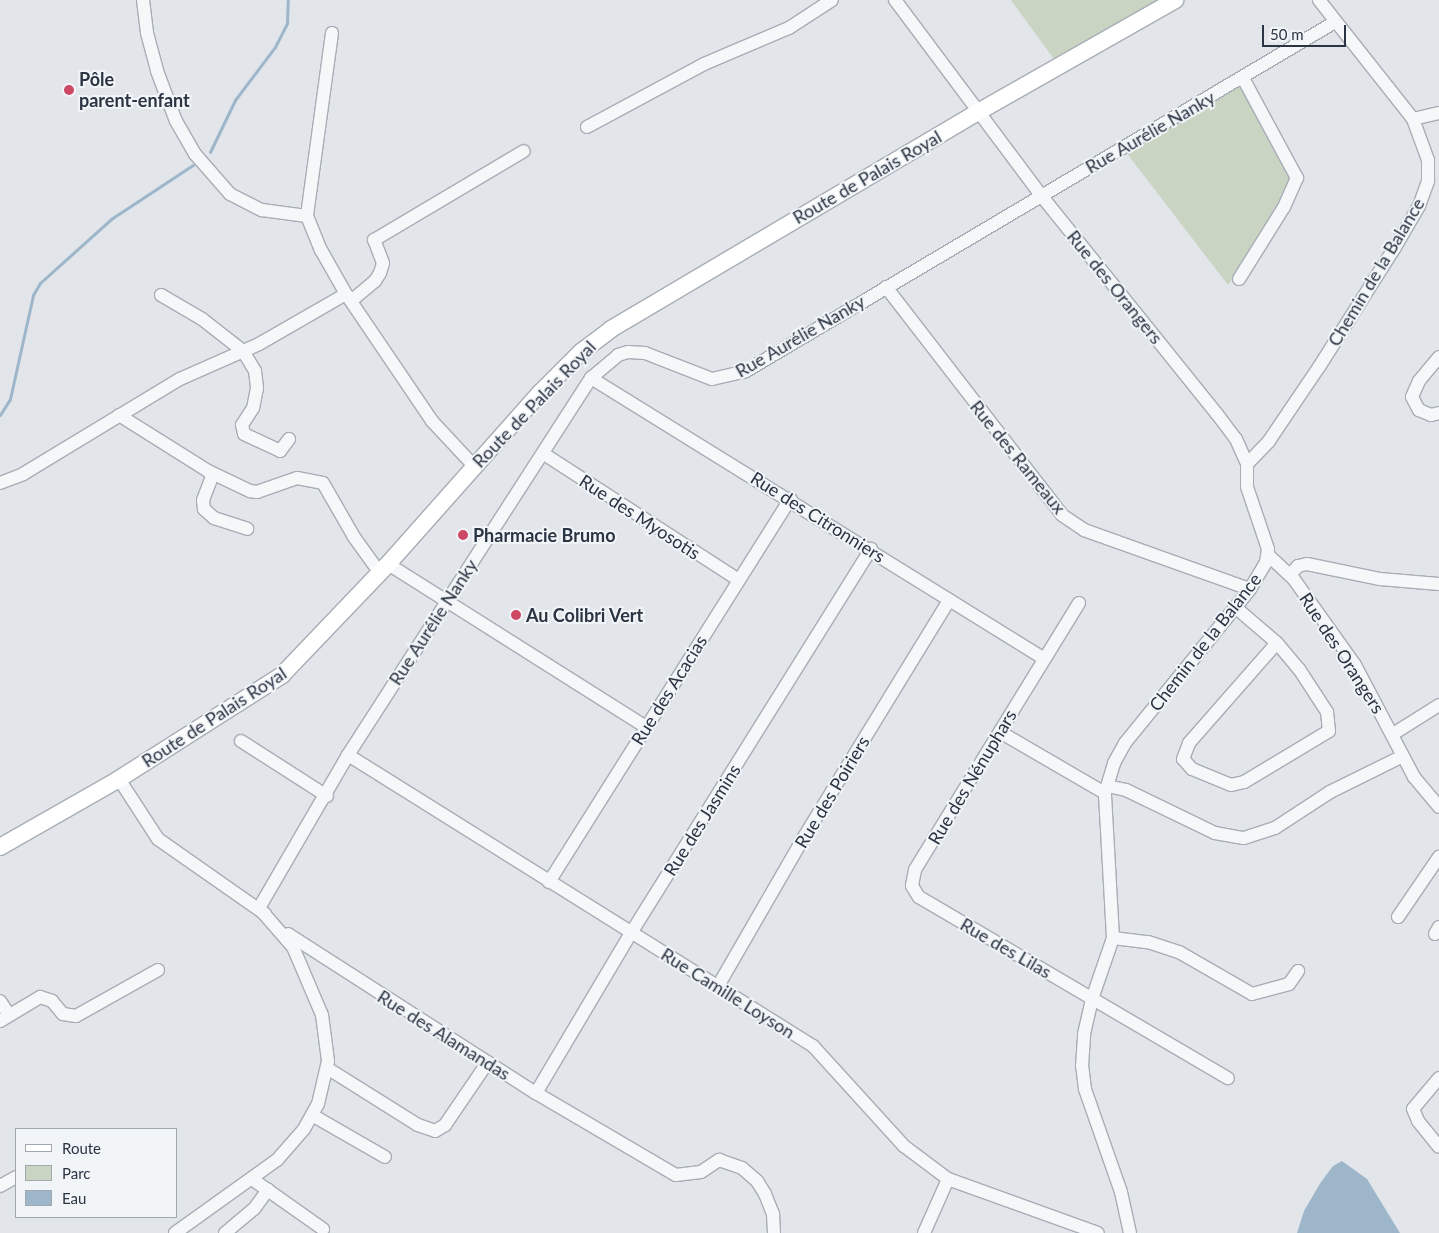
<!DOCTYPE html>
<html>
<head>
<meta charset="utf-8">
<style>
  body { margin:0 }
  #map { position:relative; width:1439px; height:1233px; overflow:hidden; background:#e2e6eb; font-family:Lato,sans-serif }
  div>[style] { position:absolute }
  .green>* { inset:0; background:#c9d4c3 }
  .water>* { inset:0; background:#9eb6ca }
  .stream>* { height:3px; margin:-1.5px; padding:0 1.5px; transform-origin:1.5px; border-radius:1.5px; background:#9eb6ca }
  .roads { filter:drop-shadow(1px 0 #a7adb5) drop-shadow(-1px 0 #a7adb5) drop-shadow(0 1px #a7adb5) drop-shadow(0 -1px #a7adb5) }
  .minor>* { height:12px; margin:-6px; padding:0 6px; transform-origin:6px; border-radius:6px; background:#f5f7f9 }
  .major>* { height:16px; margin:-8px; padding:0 8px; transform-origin:8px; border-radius:8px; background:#fff }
  .dots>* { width:14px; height:14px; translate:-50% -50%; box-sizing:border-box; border:2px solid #f2f5f8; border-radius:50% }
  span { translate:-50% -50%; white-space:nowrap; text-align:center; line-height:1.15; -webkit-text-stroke:4px #f2f5f8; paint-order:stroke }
  .poi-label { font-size:18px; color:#2a3443; font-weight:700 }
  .left { translate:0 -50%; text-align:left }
  .street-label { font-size:18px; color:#2a3443 }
  .legend { position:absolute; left:15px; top:1128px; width:162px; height:90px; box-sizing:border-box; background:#f2f5f8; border:1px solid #a2a8b0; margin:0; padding:6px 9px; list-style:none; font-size:15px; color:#2a3443 }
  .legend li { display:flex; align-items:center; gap:10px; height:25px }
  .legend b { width:25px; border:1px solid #a2a8b0 }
  .scale { position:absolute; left:1262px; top:25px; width:84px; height:22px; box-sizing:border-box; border:2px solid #2a3443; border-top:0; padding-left:6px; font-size:15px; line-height:18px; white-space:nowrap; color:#2a3443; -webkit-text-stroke:4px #f2f5f8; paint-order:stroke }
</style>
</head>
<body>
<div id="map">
  <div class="green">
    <div style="clip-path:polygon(1011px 0,1175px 0,1059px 66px)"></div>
    <div style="clip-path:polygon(1239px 85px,1291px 174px,1286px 197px,1228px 285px,1125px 151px)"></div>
  </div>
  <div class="water">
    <div style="clip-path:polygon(1342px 1161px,1367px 1179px,1400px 1233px,1297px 1233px,1304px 1211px,1321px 1182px,1333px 1166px)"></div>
  </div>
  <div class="stream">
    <div style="left:210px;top:152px;width:58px;rotate:-64.3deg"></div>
    <div style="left:235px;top:100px;width:66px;rotate:-53deg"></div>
    <div style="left:275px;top:47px;width:27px;rotate:-63deg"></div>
    <div style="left:287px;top:23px;width:23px;rotate:-88deg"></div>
    <div style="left:0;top:415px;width:19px;rotate:-58deg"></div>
    <div style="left:10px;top:399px;width:107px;rotate:-77.5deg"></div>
    <div style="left:33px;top:295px;width:14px;rotate:-60deg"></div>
    <div style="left:40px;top:283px;width:96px;rotate:-42deg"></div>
    <div style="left:111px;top:219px;width:98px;rotate:-33.4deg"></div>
  </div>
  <div class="roads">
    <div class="minor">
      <div style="left:143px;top:0;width:33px;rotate:83deg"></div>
      <div style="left:147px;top:33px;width:39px;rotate:75deg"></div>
      <div style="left:157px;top:71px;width:53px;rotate:69.2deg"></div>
      <div style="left:176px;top:121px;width:38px;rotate:60deg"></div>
      <div style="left:195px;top:154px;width:53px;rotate:48.8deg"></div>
      <div style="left:230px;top:194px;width:36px;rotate:27deg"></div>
      <div style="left:262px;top:210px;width:45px;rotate:7.6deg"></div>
      <div style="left:895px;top:0;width:242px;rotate:53.2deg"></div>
      <div style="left:1040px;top:194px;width:282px;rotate:51.2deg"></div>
      <div style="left:1217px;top:414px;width:31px;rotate:53deg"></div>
      <div style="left:1236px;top:439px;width:27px;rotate:66deg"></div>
      <div style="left:332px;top:33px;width:185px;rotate:97.8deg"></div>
      <div style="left:307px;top:216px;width:37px;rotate:68deg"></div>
      <div style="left:321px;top:250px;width:51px;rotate:60.4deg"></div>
      <div style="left:346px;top:294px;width:153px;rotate:55.9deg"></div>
      <div style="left:432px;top:421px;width:62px;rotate:47deg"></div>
      <div style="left:1413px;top:119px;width:27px;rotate:-13deg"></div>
      <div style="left:587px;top:127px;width:133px;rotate:-28.3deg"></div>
      <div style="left:704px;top:64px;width:92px;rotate:-23deg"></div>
      <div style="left:789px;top:28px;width:51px;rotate:-33.1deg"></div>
      <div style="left:1239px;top:279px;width:85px;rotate:-58deg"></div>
      <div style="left:1284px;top:207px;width:32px;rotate:-66deg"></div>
      <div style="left:1297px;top:178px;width:114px;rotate:-118.4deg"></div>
      <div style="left:886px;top:287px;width:288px;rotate:52.3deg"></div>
      <div style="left:1062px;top:515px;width:27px;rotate:34deg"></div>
      <div style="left:1084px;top:530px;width:176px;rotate:19.6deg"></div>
      <div style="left:161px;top:295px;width:48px;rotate:30.3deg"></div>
      <div style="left:202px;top:319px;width:52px;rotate:38deg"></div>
      <div style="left:243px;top:351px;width:23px;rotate:59deg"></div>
      <div style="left:255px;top:371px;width:17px;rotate:83deg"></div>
      <div style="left:257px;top:388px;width:20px;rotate:101deg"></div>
      <div style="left:253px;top:408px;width:20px;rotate:123deg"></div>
      <div style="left:242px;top:425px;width:9px;rotate:77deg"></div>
      <div style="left:244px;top:434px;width:40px;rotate:25deg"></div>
      <div style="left:280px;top:451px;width:15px;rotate:-53deg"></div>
      <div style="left:351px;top:301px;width:31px;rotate:-40deg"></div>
      <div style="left:375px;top:281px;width:9px;rotate:-58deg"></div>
      <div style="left:380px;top:273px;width:10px;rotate:-73deg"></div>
      <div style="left:383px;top:263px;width:25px;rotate:-111deg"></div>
      <div style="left:374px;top:240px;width:174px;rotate:-30.7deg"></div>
      <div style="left:1439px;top:357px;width:31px;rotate:130deg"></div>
      <div style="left:1419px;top:381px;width:17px;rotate:114deg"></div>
      <div style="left:1412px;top:397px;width:15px;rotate:62deg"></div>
      <div style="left:1419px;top:410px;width:13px;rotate:23deg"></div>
      <div style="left:1431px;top:415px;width:8px;rotate:-14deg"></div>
      <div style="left:591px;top:378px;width:532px;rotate:31.78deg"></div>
      <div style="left:119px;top:415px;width:105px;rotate:32.2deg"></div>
      <div style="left:208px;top:471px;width:47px;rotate:25.5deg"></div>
      <div style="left:250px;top:491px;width:7px;rotate:8deg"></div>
      <div style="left:257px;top:492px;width:42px;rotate:-19.3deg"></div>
      <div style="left:297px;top:478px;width:26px;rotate:11deg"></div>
      <div style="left:323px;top:483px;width:62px;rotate:60.1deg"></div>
      <div style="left:354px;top:537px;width:44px;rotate:54.2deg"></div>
      <div style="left:544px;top:454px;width:230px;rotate:32.9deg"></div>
      <div style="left:213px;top:474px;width:28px;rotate:111deg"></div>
      <div style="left:203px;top:500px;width:9px;rotate:84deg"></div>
      <div style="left:204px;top:509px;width:13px;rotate:42deg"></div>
      <div style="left:214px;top:518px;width:35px;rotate:18deg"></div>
      <div style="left:0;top:483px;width:25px;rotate:-21deg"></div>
      <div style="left:23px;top:474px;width:184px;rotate:-31.2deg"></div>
      <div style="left:180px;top:379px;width:86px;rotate:-23.9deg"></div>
      <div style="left:259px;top:344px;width:100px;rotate:-29.9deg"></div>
      <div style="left:1268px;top:555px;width:34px;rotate:43deg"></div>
      <div style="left:1293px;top:578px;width:107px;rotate:54.5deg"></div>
      <div style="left:1355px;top:665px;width:127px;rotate:62.2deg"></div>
      <div style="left:1414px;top:777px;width:39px;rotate:50deg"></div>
      <div style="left:388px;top:564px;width:305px;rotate:32.3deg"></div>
      <div style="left:1290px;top:575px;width:12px;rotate:-48deg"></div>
      <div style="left:1298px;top:566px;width:9px;rotate:-13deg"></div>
      <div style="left:1307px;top:564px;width:75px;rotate:11.6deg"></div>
      <div style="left:1380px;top:579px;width:59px;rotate:4.8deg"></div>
      <div style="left:1079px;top:603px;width:313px;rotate:121.6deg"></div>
      <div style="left:915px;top:870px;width:16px;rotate:101deg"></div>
      <div style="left:912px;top:886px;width:13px;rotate:58deg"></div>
      <div style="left:919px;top:897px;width:358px;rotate:30.4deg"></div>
      <div style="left:1235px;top:607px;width:55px;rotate:40.6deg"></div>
      <div style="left:1277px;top:643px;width:34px;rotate:50deg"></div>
      <div style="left:1299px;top:669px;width:51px;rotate:56.9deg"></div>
      <div style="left:1327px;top:712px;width:19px;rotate:84deg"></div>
      <div style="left:1329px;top:731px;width:99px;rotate:149deg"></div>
      <div style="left:1244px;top:782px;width:13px;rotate:167deg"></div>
      <div style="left:1231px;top:785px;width:42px;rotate:-157.7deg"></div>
      <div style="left:1192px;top:769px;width:13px;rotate:-132deg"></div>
      <div style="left:1183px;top:759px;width:17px;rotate:-69deg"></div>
      <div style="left:1189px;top:743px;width:133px;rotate:-48.7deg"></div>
      <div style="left:1000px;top:732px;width:121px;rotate:30.2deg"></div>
      <div style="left:1393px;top:734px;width:54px;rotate:-32.2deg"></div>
      <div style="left:241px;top:741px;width:102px;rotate:32.6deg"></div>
      <div style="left:348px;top:755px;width:549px;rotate:32.04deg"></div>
      <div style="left:813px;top:1046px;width:135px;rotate:47.7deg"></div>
      <div style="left:904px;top:1146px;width:55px;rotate:36.9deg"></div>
      <div style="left:948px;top:1179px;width:159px;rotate:19.8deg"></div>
      <div style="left:119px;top:779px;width:72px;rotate:57deg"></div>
      <div style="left:158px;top:839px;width:131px;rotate:35deg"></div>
      <div style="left:1107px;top:786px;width:19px;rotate:12deg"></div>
      <div style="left:1126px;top:790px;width:99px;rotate:25.8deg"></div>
      <div style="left:1215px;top:833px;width:29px;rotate:10deg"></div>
      <div style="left:1244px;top:838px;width:33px;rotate:-18deg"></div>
      <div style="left:1275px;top:828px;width:66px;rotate:-33.2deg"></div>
      <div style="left:1330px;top:792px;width:81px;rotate:-26.3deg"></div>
      <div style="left:549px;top:882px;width:453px;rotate:-57.8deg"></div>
      <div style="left:1398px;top:917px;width:73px;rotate:-55.7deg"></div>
      <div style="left:288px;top:934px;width:295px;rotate:32.7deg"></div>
      <div style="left:536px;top:1093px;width:162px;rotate:30.4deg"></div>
      <div style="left:676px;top:1175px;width:25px;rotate:-7deg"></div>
      <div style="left:701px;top:1172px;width:22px;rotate:-34deg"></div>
      <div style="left:719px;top:1160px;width:24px;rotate:19deg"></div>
      <div style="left:742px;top:1168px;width:20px;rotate:41deg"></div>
      <div style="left:757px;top:1181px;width:15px;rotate:58deg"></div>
      <div style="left:765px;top:1194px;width:22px;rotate:68deg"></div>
      <div style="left:773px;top:1214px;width:19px;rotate:87deg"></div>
      <div style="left:1435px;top:934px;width:8px;rotate:-60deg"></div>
      <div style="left:1113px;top:938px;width:35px;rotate:7deg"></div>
      <div style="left:1148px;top:942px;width:33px;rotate:18deg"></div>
      <div style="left:1179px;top:952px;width:84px;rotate:29.9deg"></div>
      <div style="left:1252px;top:994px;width:38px;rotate:-15deg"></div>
      <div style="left:1289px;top:984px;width:16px;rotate:-55deg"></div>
      <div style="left:718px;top:986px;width:172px;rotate:-60deg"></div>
      <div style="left:804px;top:837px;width:278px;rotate:-58.5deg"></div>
      <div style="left:0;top:1001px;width:17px;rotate:57deg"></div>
      <div style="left:0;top:1021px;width:47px;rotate:-31deg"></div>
      <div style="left:40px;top:997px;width:13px;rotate:18deg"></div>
      <div style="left:52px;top:1001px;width:17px;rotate:50deg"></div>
      <div style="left:63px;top:1014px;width:13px;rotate:9deg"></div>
      <div style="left:76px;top:1016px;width:94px;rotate:-29.3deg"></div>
      <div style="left:327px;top:1068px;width:107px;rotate:32.1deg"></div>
      <div style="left:418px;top:1125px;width:18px;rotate:19deg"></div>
      <div style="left:435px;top:1131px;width:12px;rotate:-31deg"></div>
      <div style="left:445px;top:1125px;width:76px;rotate:-55.7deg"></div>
      <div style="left:1439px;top:1078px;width:40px;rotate:130deg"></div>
      <div style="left:1413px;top:1109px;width:13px;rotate:67deg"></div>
      <div style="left:1418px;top:1121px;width:33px;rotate:51deg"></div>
      <div style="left:536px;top:1093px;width:186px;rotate:-59.3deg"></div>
      <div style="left:631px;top:933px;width:453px;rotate:-58deg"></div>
      <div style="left:312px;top:1115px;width:84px;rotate:29.9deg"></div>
      <div style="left:252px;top:1179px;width:87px;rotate:35.2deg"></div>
      <div style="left:0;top:1186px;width:18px;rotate:-29deg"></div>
      <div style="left:175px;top:1233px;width:125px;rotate:-35.6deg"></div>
      <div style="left:277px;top:1160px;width:41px;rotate:-48.9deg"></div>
      <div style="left:304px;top:1129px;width:29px;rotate:-61deg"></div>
      <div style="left:318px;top:1104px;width:44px;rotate:-76.9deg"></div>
      <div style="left:328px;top:1061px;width:46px;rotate:-97.4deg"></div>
      <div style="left:322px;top:1015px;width:74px;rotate:-113.1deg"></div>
      <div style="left:293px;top:947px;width:52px;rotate:-131.1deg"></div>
      <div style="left:259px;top:908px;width:177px;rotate:-59.8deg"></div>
      <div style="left:348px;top:755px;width:449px;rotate:-57.2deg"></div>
      <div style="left:591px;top:378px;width:35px;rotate:-40deg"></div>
      <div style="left:618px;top:355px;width:10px;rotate:-17deg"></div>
      <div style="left:628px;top:352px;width:17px;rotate:3deg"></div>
      <div style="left:645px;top:353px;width:72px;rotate:21.2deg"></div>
      <div style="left:712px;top:379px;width:35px;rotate:-13deg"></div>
      <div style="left:746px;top:371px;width:685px;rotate:-30.65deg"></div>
      <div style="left:225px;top:1233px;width:38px;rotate:-40deg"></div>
      <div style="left:254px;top:1209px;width:24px;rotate:-54deg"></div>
      <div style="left:924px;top:1233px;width:59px;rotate:-66deg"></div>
      <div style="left:1130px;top:1233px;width:42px;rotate:-102.4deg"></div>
      <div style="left:1121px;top:1192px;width:109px;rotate:-109.3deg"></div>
      <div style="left:1085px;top:1089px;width:23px;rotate:-97deg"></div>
      <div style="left:1082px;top:1066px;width:32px;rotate:-86deg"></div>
      <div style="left:1084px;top:1034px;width:36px;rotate:-77deg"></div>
      <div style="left:1092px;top:999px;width:65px;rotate:-71deg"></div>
      <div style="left:1113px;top:938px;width:145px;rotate:-93.2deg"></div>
      <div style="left:1105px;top:793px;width:31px;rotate:-73deg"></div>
      <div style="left:1114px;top:763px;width:23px;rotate:-61deg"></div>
      <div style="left:1125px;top:743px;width:198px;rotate:-50.9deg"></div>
      <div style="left:1250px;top:589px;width:31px;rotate:-59deg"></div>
      <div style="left:1266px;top:562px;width:13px;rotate:-81deg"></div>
      <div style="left:1268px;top:549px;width:65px;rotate:-108.7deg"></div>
      <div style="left:1247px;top:487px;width:23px;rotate:-90deg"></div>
      <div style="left:1247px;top:464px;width:32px;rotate:-46deg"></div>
      <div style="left:1269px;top:441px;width:89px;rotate:-56deg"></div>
      <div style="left:1319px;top:367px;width:140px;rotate:-57.6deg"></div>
      <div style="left:1394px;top:249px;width:50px;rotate:-59.8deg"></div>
      <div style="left:1419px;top:206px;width:27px;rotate:-70deg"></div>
      <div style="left:1428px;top:181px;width:21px;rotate:-90deg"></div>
      <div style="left:1428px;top:160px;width:44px;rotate:-110.1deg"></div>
      <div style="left:1413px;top:119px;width:152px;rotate:-128.3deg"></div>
    </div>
    <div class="major">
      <div style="left:0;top:847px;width:137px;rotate:-29.7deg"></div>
      <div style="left:119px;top:779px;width:193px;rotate:-32.5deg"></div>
      <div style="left:282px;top:675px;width:153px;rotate:-46.3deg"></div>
      <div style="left:388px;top:564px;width:227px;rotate:-48.4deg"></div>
      <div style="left:539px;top:394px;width:59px;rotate:-45deg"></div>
      <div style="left:581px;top:352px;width:38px;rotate:-37deg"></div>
      <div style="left:611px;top:329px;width:426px;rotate:-30.6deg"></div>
      <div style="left:978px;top:112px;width:227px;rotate:-29.6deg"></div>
    </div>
  </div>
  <div class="dots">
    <div style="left:69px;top:90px;background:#cf4863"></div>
    <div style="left:463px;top:535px;background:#cf4863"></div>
    <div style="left:516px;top:615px;background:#cf4863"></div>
  </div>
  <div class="poi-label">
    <span class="left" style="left:79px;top:90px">Pôle<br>parent-enfant</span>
    <span class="left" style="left:473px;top:535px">Pharmacie Brumo</span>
    <span class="left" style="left:526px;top:615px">Au Colibri Vert</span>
  </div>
  <div class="street-label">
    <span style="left:1150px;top:132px;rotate:-30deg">Rue Aurélie Nanky</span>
    <span style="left:867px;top:177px;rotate:-30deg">Route de Palais Royal</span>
    <span style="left:1376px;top:272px;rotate:-59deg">Chemin de la Balance</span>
    <span style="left:1115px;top:287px;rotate:51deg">Rue des Orangers</span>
    <span style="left:800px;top:336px;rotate:-30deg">Rue Aurélie Nanky</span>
    <span style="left:534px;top:404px;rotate:-46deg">Route de Palais Royal</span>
    <span style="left:1018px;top:457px;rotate:51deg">Rue des Rameaux</span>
    <span style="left:640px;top:517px;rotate:33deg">Rue des Myosotis</span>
    <span style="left:818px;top:517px;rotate:32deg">Rue des Citronniers</span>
    <span style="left:433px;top:622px;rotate:-57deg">Rue Aurélie Nanky</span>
    <span style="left:1205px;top:642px;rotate:-52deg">Chemin de la Balance</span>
    <span style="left:1342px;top:653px;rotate:57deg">Rue des Orangers</span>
    <span style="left:669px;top:690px;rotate:-58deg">Rue des Acacias</span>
    <span style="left:214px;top:717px;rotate:-33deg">Route de Palais Royal</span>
    <span style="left:972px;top:777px;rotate:-59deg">Rue des Nénuphars</span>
    <span style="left:832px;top:792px;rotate:-59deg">Rue des Poiriers</span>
    <span style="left:702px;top:820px;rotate:-58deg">Rue des Jasmins</span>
    <span style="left:1006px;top:948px;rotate:30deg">Rue des Lilas</span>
    <span style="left:728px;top:993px;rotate:32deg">Rue Camille Loyson</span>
    <span style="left:444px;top:1035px;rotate:32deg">Rue des Alamandas</span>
  </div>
  <ul class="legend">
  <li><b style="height:6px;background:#fff"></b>Route</li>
  <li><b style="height:14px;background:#c9d4c3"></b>Parc</li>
  <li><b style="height:14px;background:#9eb6ca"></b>Eau</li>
  </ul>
  <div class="scale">50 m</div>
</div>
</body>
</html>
